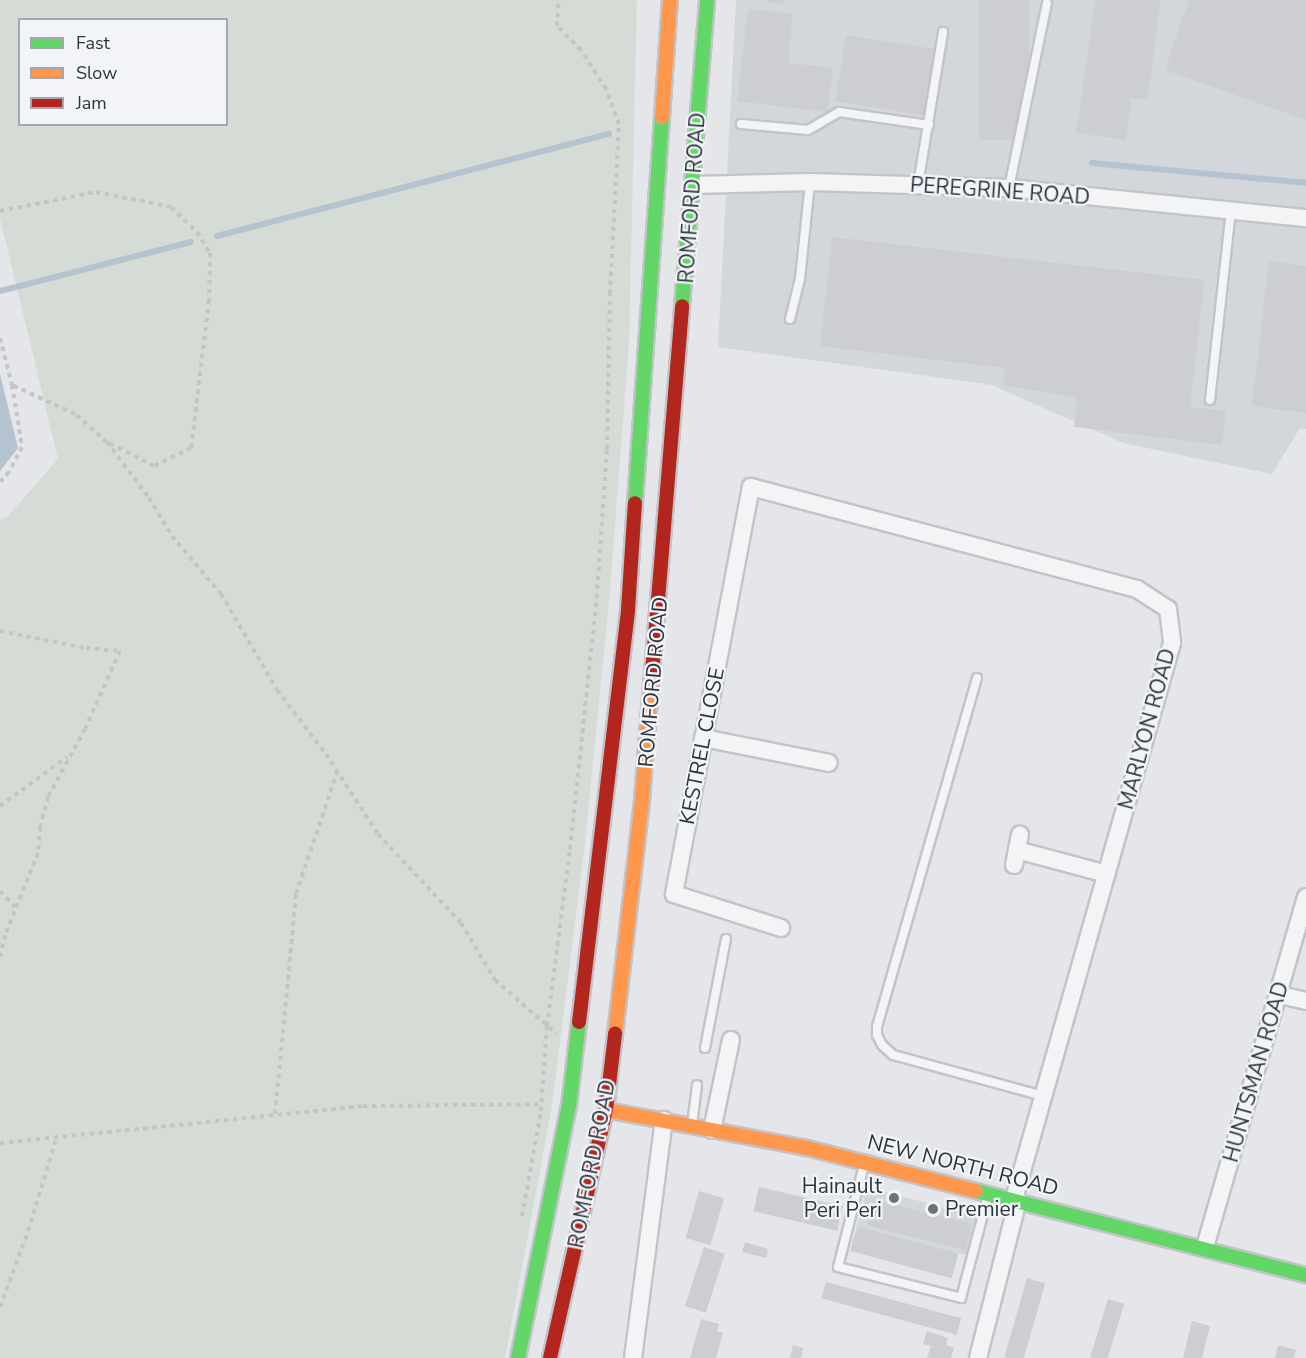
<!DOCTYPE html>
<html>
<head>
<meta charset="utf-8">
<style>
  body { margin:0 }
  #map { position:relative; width:1306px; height:1358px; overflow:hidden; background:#e4e6e9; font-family:"Nunito Sans",sans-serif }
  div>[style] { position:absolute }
  .built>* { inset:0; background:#d3d6db; transform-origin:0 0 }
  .green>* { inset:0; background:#d5dcd5 }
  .water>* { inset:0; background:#b5c3d0 }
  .stream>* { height:6px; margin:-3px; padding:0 3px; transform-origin:3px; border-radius:3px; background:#b5c3d0 }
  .building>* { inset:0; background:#ccced1; transform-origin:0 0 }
  .path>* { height:4px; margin-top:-2px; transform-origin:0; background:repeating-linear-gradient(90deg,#c5c5c8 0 4.5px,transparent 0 9px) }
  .roads { filter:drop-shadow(2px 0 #c2c4c7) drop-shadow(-2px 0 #c2c4c7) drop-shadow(0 2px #c2c4c7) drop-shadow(0 -2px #c2c4c7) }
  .lane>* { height:8px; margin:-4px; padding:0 4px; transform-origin:4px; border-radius:4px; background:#f3f4f5 }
  .street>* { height:16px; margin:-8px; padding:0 8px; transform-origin:8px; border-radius:8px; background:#f3f4f5 }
  .fast>* { height:14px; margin:-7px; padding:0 7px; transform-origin:7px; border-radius:7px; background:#63d668 }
  .slow>* { height:14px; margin:-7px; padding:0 7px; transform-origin:7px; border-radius:7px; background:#ff974d }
  .jam>* { height:14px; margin:-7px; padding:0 7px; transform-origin:7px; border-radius:7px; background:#b3261e }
  .dots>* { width:16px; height:16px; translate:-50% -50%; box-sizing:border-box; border:3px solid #f2f4f7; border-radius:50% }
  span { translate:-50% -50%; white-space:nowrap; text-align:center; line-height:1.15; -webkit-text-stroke:4.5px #f2f4f7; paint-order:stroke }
  .street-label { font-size:21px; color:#2c3440 }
  .poi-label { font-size:21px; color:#2c3440 }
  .right { translate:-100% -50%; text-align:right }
  .left { translate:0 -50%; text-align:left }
  .legend { position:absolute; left:18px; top:18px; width:210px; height:108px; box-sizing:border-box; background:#f2f4f7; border:2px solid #a3a7ae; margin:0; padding:8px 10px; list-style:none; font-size:18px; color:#2c3440 }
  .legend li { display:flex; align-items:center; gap:12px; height:30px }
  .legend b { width:30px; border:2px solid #a3a7ae }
</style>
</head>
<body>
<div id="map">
  <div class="built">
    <div style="clip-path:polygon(736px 0,1306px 0,1306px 429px,1300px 428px,1272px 474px,1123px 443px,992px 385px,718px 347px)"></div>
    <div style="left:867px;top:1187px;width:115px;height:40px;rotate:15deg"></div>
  </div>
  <div class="green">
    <div style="clip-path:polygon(evenodd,0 0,637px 0,629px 343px,609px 603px,585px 843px,552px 1106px,505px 1358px,0 1358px,0 521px,8px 516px,58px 459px,0 218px,0 0,20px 20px,226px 20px,226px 124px,20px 124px,20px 20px)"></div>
  </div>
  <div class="water">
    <div style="clip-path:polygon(0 374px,18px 448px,0 471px)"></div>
  </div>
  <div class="stream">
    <div style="left:1092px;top:163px;width:215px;rotate:5.3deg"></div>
    <div style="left:217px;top:236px;width:405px;rotate:-14.6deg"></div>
    <div style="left:0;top:291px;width:197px;rotate:-14.4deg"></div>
  </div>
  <div class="building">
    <div style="clip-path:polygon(763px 0,784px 0,783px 5px)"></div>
    <div style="left:979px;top:0;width:50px;height:140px"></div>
    <div style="clip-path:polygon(1095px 0,1161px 0,1147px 100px,1131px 98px,1126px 140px,1076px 133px)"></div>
    <div style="clip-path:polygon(1189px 0,1306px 0,1306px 120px,1165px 70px)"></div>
    <div style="clip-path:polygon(748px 9px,792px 14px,789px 63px,833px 68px,827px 112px,737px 101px)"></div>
    <div style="left:846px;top:35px;width:93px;height:67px;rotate:9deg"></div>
    <div style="clip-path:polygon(832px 237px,1204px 280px,1190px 407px,1226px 411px,1222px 445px,1074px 427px,1077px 398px,1003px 385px,1005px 368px,820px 346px)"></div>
    <div style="clip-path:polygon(1269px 261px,1306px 266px,1306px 413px,1252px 406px)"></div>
    <div style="left:759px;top:1187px;width:86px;height:25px;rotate:13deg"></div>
    <div style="left:699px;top:1191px;width:26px;height:49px;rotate:16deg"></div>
    <div style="left:873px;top:1199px;width:102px;height:27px;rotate:14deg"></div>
    <div style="left:857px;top:1226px;width:105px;height:26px;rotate:15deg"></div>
    <div style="clip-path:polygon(745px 1242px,768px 1249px,766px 1258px,742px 1252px)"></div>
    <div style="left:704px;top:1247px;width:22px;height:62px;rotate:18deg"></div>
    <div style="left:1027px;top:1278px;width:19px;height:82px;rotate:16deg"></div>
    <div style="left:826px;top:1282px;width:140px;height:17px;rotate:15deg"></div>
    <div style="left:1108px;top:1299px;width:17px;height:61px;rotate:17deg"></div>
    <div style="clip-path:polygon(701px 1319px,719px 1324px,717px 1331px,723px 1333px,716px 1358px,690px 1358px)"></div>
    <div style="clip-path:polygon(1192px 1321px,1210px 1326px,1202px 1358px,1183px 1358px)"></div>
    <div style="clip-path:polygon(927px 1331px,948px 1338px,946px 1345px,954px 1348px,951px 1358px,927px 1358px,931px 1346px,923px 1344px)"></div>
    <div style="clip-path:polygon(793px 1345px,803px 1348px,801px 1358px,790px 1358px)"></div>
    <div style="clip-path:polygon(1278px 1345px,1296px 1350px,1294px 1358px,1275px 1358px)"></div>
  </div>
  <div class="path">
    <div style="left:0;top:211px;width:98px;rotate:-11.2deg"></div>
    <div style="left:96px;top:192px;width:76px;rotate:11.3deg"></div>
    <div style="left:171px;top:207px;width:36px;rotate:44deg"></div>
    <div style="left:197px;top:232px;width:25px;rotate:58deg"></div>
    <div style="left:210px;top:253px;width:47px;rotate:91.2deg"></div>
    <div style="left:209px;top:300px;width:149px;rotate:96.9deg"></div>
    <div style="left:191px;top:448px;width:41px;rotate:154.1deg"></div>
    <div style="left:154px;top:466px;width:53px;rotate:-152.9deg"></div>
    <div style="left:107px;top:442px;width:43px;rotate:-138.8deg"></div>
    <div style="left:75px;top:414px;width:69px;rotate:-155.3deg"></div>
    <div style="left:0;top:338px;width:49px;rotate:75.7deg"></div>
    <div style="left:12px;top:385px;width:63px;rotate:80.8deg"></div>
    <div style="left:22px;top:447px;width:28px;rotate:117deg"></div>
    <div style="left:9px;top:472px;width:13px;rotate:132deg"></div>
    <div style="left:107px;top:442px;width:70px;rotate:53.1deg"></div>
    <div style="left:149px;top:498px;width:44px;rotate:58.8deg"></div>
    <div style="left:172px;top:536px;width:76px;rotate:49.8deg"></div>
    <div style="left:221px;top:594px;width:111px;rotate:59.7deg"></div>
    <div style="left:277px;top:690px;width:81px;rotate:52.6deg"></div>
    <div style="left:326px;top:754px;width:95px;rotate:57deg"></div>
    <div style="left:378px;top:834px;width:122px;rotate:47deg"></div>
    <div style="left:461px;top:923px;width:66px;rotate:59.2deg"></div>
    <div style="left:495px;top:980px;width:82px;rotate:41.1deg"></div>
    <div style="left:0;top:631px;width:88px;rotate:11.2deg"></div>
    <div style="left:86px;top:648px;width:34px;rotate:5deg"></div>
    <div style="left:120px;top:651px;width:85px;rotate:114.2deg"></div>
    <div style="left:85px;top:729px;width:77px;rotate:118.6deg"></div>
    <div style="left:48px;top:797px;width:31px;rotate:105deg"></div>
    <div style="left:40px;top:827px;width:26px;rotate:94deg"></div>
    <div style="left:38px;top:853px;width:88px;rotate:111.9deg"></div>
    <div style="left:5px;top:935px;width:22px;rotate:103deg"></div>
    <div style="left:0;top:806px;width:83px;rotate:-36.2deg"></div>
    <div style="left:0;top:891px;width:23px;rotate:47deg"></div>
    <div style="left:275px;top:1114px;width:221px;rotate:-84.5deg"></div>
    <div style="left:296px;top:894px;width:129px;rotate:-71.4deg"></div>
    <div style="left:0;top:1143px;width:365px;rotate:-5.8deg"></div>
    <div style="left:363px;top:1106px;width:179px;rotate:-0.6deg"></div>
    <div style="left:522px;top:1216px;width:107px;rotate:-79.7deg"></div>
    <div style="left:541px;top:1111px;width:85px;rotate:-86deg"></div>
    <div style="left:547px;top:1026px;width:178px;rotate:-82.6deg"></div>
    <div style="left:570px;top:849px;width:243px;rotate:-83.9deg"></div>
    <div style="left:596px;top:607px;width:158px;rotate:-86deg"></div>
    <div style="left:607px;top:449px;width:155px;rotate:-88.9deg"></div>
    <div style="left:610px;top:294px;width:170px;rotate:-87deg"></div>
    <div style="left:619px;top:124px;width:37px;rotate:-110deg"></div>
    <div style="left:606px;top:89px;width:46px;rotate:-122.7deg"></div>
    <div style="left:581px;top:50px;width:34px;rotate:-135deg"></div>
    <div style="left:557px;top:26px;width:26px;rotate:-86deg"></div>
    <div style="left:0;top:1307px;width:81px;rotate:-69.8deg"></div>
    <div style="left:28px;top:1231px;width:99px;rotate:-73deg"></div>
  </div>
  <div class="roads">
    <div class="lane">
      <div style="left:741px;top:124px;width:67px;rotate:5.1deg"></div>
      <div style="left:808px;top:130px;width:36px;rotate:-30deg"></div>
      <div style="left:839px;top:112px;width:91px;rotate:8.2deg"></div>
      <div style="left:918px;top:185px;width:155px;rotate:-80.7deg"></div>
      <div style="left:1009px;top:188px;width:189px;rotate:-78.4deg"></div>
      <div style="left:790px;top:319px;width:41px;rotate:-76deg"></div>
      <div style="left:800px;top:279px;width:98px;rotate:-84.1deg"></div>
      <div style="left:1210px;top:400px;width:190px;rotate:-83.7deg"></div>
      <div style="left:977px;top:678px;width:363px;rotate:106deg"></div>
      <div style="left:877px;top:1027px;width:8px;rotate:90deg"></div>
      <div style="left:877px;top:1035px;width:11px;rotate:63deg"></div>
      <div style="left:882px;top:1045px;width:15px;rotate:42deg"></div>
      <div style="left:893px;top:1055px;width:156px;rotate:15.3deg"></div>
      <div style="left:705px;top:1048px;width:111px;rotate:-79.1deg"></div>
      <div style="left:692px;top:1125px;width:40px;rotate:-82.9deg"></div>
      <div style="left:864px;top:1165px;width:105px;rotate:104.3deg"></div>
      <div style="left:838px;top:1267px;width:127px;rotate:14.1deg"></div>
      <div style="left:961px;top:1298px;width:106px;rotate:-75.2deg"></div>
    </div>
    <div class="street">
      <div style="left:694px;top:185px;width:116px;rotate:-1.5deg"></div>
      <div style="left:810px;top:182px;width:199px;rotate:1.7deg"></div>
      <div style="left:1009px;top:188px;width:299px;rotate:5.8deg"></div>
      <div style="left:703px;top:738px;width:128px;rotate:11.2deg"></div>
      <div style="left:1017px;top:850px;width:93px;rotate:14.9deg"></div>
      <div style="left:1014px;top:865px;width:31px;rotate:-79deg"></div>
      <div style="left:781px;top:928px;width:112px;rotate:-162.4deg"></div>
      <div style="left:674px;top:894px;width:414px;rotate:-79.3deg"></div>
      <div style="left:751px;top:487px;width:399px;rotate:14.8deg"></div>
      <div style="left:1137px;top:589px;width:37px;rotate:33deg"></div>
      <div style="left:1168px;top:609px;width:34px;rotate:83deg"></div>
      <div style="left:1172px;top:643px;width:578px;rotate:105.86deg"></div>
      <div style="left:1280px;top:995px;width:27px;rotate:13deg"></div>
      <div style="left:712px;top:1130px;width:92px;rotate:-78.1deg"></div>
      <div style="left:1205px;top:1247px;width:364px;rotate:-73.9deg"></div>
      <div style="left:633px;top:1358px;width:240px;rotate:-82.6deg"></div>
      <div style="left:978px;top:1358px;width:163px;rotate:-75.8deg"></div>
    </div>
    <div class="fast">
      <div style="left:682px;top:306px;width:307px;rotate:-85.3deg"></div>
      <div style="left:635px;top:503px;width:387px;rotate:-86deg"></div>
      <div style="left:976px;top:1191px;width:341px;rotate:14.3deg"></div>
      <div style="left:518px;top:1358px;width:257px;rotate:-78.6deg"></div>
      <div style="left:569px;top:1106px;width:85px;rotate:-83.2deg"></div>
    </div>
    <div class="slow">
      <div style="left:662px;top:117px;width:117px;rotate:-86.1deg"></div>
      <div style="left:615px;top:1034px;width:237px;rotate:-83.4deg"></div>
      <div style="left:642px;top:799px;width:126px;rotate:-85.5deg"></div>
      <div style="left:606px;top:1110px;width:205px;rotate:10.7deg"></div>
      <div style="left:807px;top:1148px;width:174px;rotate:14.3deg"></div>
    </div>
    <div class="jam">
      <div style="left:652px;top:673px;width:368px;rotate:-85.3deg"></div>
      <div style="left:579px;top:1022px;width:415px;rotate:-83.2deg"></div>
      <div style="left:628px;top:610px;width:107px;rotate:-86.3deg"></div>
      <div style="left:550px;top:1358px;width:254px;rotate:-77.3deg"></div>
      <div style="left:606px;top:1110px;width:77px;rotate:-83.2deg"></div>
    </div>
  </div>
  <div class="dots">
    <div style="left:894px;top:1198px;background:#6c727b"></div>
    <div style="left:933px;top:1209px;background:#6c727b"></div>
  </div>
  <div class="street-label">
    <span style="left:1000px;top:191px;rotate:4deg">PEREGRINE ROAD</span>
    <span style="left:692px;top:198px;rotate:-86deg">ROMFORD ROAD</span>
    <span style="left:653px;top:682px;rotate:-85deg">ROMFORD ROAD</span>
    <span style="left:1147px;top:729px;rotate:-75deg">MARLYON ROAD</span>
    <span style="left:702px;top:746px;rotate:-79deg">KESTREL CLOSE</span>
    <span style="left:1256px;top:1072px;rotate:-74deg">HUNTSMAN ROAD</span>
    <span style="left:592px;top:1164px;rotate:-79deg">ROMFORD ROAD</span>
    <span style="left:963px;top:1165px;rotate:14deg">NEW NORTH ROAD</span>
  </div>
  <div class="poi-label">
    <span class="right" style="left:882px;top:1198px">Hainault<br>Peri Peri</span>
    <span class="left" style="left:945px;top:1209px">Premier</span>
  </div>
  <ul class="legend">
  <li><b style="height:8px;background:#63d668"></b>Fast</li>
  <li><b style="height:8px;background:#ff974d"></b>Slow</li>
  <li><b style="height:8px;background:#b3261e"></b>Jam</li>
  </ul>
</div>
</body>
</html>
